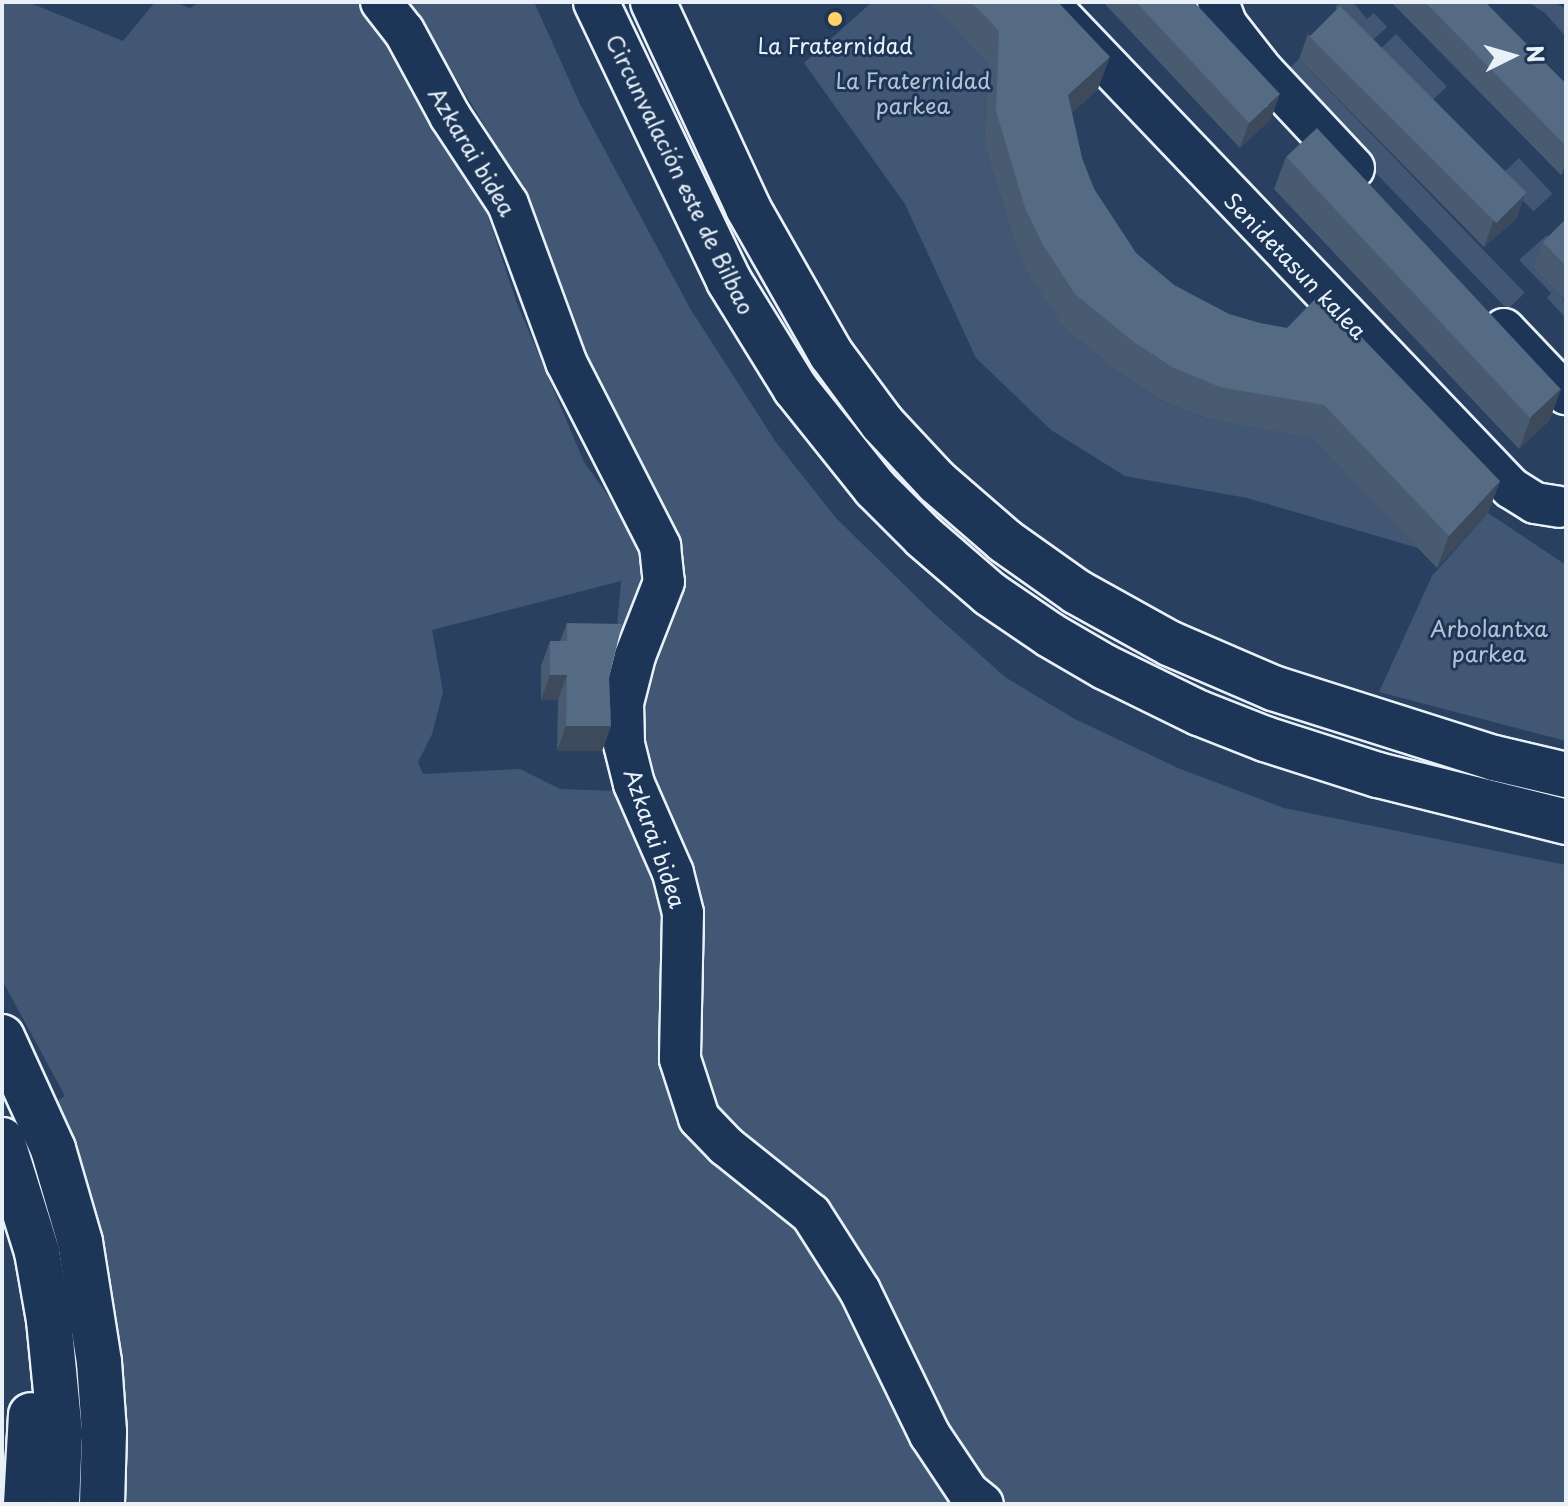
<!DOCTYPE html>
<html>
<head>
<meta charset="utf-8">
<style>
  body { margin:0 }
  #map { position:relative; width:1568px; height:1506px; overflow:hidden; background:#294061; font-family:"Playpen Sans",sans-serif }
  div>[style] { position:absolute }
  .green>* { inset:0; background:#415774; transform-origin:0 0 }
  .roads { filter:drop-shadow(2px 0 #e8f1f8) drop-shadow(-2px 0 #e8f1f8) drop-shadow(0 2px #e8f1f8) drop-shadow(0 -2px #e8f1f8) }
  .street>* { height:40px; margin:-20px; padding:0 20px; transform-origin:20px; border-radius:20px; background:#1d3557 }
  .primary>* { height:44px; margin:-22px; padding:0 22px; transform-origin:22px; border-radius:22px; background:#1d3557 }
  .highway>* { height:44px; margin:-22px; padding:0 22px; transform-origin:22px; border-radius:22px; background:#1d3557 }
  .wall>* { inset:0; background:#495b71 }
  .shaded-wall>* { inset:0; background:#3c4a5c }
  .building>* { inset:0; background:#556a83; transform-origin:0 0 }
  .dots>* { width:22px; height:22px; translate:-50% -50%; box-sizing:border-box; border:4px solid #1d3557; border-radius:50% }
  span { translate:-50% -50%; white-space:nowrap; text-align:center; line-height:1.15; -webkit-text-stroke:6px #1d3557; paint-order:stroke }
  .poi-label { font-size:22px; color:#e8f1f8 }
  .park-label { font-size:22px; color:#b6c3d0 }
  .street-label { font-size:22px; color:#e8f1f8 }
  .frame { position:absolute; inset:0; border:4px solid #e8f1f8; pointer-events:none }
  .north { position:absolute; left:1472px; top:16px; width:80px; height:80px; -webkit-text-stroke:6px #1d3557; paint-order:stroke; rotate:85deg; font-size:22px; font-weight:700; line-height:32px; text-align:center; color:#e8f1f8 }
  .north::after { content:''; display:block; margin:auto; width:28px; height:36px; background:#e8f1f8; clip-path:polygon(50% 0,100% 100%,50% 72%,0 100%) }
</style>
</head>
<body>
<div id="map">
  <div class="green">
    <div style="clip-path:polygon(evenodd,2px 2px,28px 2px,123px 41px,155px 2px,174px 2px,190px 8px,199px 2px,362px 2px,388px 33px,423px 112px,487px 213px,516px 301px,584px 462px,609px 497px,643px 527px,676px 571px,677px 531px,606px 401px,510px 168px,410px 2px,534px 2px,580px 104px,691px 310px,775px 441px,836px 518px,933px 613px,1005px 677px,1073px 718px,1178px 768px,1284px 808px,1566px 865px,1566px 1504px,97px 1504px,104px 1432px,38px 1112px,65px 1096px,2px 980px,2px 2px,621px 581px,615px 650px,618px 791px,560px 789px,520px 769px,423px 774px,418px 762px,432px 734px,443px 692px,432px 630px,621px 581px)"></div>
    <div style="clip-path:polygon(872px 2px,928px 2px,988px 63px,984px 144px,1014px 241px,1119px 372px,1160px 400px,1208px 419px,1313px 437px,1418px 548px,1247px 498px,1125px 476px,1051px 430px,976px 358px,905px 204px,804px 63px)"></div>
    <div style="clip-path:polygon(1340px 2px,1353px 2px,1367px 19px,1374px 13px,1387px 27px,1369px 44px,1335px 7px)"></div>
    <div style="clip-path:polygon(1528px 2px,1551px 2px,1566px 8px,1566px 37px,1545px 13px)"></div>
    <div style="left:1396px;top:34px;width:73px;height:27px;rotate:46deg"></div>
    <div style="left:1299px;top:59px;width:325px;height:24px;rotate:46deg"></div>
    <div style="left:1519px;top:158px;width:49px;height:26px;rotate:47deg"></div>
    <div style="clip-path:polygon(1547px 235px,1556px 245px,1566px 318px,1547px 298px,1551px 293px,1519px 260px)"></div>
    <div style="clip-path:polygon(1488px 513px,1566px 565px,1566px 741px,1379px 692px,1432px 576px)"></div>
  </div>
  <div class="roads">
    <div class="street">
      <div style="left:381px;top:2px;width:37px;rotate:52deg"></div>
      <div style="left:404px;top:31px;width:97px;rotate:61.6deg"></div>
      <div style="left:450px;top:116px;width:105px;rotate:56.6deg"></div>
      <div style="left:508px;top:204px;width:168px;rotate:69.8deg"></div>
      <div style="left:566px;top:362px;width:207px;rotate:62.9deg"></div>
      <div style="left:660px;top:546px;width:36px;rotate:84deg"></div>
      <div style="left:664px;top:582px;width:79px;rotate:111.4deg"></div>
      <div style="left:635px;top:656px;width:49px;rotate:104.3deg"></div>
      <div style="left:623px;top:703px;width:41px;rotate:88.6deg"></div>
      <div style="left:624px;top:744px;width:41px;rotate:76deg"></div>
      <div style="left:634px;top:784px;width:97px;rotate:66.3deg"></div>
      <div style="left:673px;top:873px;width:41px;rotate:76deg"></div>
      <div style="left:683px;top:913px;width:146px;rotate:91.2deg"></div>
      <div style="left:680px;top:1059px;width:62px;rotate:72.1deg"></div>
      <div style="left:699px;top:1118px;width:39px;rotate:46deg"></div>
      <div style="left:726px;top:1146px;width:109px;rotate:38.7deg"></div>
      <div style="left:811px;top:1214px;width:91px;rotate:57.5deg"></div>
      <div style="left:860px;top:1291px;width:160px;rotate:64.1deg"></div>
      <div style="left:930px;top:1435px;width:69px;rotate:56.3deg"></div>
      <div style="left:968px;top:1492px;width:19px;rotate:39deg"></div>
      <div style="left:1047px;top:2px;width:672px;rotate:46.33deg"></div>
      <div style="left:1511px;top:488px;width:28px;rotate:32deg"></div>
      <div style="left:1535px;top:503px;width:24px;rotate:9deg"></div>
      <div style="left:1218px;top:2px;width:25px;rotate:69deg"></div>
      <div style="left:1227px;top:25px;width:58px;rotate:52deg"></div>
      <div style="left:1263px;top:71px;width:133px;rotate:46.8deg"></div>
      <div style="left:1504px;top:329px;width:90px;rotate:46.4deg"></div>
    </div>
    <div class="primary">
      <div style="left:596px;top:2px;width:309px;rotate:64.5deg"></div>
      <div style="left:729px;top:281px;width:126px;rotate:58.3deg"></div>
      <div style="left:795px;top:388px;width:128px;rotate:51.3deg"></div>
      <div style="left:875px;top:488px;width:69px;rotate:45deg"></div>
      <div style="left:924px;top:537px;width:87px;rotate:40.8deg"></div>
      <div style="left:990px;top:594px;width:73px;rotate:34.3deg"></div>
      <div style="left:1050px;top:635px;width:64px;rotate:30.2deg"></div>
      <div style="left:1105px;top:667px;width:105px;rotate:26.1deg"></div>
      <div style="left:1199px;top:713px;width:71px;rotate:21.5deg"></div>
      <div style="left:1265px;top:739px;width:119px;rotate:17.7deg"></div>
      <div style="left:1378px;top:775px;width:194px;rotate:14deg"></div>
      <div style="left:653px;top:2px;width:227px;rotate:65.2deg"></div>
      <div style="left:748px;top:208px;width:168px;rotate:60.4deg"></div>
      <div style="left:831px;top:354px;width:86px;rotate:53.5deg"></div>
      <div style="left:882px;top:423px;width:81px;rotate:47deg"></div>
      <div style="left:937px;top:482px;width:90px;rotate:40.9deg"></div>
      <div style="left:1005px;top:541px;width:88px;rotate:35.3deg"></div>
      <div style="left:1077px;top:592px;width:107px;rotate:29deg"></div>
      <div style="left:1171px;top:644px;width:111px;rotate:23.3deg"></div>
      <div style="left:1273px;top:688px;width:232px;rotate:17.6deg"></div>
      <div style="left:1494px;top:758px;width:74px;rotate:13.3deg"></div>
    </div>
    <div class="highway">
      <div style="left:2px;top:1037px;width:123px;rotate:65.5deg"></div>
      <div style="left:53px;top:1149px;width:97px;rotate:73.8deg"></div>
      <div style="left:80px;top:1242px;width:121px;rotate:81deg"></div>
      <div style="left:99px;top:1362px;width:70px;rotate:85.9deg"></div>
      <div style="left:104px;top:1432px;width:72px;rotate:91.6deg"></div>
      <div style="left:2px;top:1140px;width:117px;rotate:72.6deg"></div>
      <div style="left:37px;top:1252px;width:69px;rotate:80deg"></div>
      <div style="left:49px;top:1320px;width:114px;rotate:84.4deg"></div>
      <div style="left:60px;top:1433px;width:71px;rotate:92.4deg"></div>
      <div style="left:26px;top:1504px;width:89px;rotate:-86.8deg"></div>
    </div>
  </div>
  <div class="wall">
    <div style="clip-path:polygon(928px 2px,1058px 2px,1098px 89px,1072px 113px,1082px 158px,1094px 189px,1136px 253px,1174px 285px,1500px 481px,1488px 513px,1437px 568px,1313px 438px,1208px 419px,1160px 400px,1119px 372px,1063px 326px,1031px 278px,1014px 241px,984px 144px,988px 63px)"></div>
    <div style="clip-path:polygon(1103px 2px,1194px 2px,1271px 119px,1240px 148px)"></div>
    <div style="clip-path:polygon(1391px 2px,1485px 2px,1566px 84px,1566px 171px,1561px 175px)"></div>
    <div style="clip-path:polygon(1308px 34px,1525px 194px,1516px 219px,1484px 247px,1299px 59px)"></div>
    <div style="clip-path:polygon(1286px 157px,1561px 389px,1549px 421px,1519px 449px,1274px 189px)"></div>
    <div style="clip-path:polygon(1566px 219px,1566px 300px,1534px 267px,1543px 242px)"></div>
    <div style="clip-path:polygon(567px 623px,609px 678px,611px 726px,602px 751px,557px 751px,558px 700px,541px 700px,541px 666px,550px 641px,560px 641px)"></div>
  </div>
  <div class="shaded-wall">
    <div style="clip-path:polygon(1110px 57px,1098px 89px,1056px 128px,1068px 95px)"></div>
    <div style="clip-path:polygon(1280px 94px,1271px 119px,1240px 148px,1249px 123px)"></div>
    <div style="clip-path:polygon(1566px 162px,1566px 171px,1561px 175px)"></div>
    <div style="clip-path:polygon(1525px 194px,1516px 219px,1484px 247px,1493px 222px)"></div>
    <div style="clip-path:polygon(1561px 389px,1549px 421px,1519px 449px,1531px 417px)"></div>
    <div style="clip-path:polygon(1500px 481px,1488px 513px,1437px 568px,1449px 536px)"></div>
    <div style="clip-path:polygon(550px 675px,567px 675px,558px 700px,541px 700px)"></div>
    <div style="clip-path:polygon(566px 726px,611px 726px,602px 751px,557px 751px)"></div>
  </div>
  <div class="building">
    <div style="clip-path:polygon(971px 2px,1058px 2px,1110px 57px,1068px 95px,1082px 158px,1094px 189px,1136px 253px,1174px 285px,1229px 314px,1260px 323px,1287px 328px,1320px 294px,1500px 481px,1449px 536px,1324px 405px,1220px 387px,1172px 367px,1131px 340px,1075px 294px,1043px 245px,1025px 208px,996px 111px,999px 31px)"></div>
    <div style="clip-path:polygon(1136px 2px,1194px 2px,1280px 94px,1249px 123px)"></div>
    <div style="clip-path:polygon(1425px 2px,1485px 2px,1566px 84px,1566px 146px)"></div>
    <div style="left:1340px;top:6px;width:264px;height:43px;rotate:45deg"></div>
    <div style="left:1317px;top:128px;width:357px;height:42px;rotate:47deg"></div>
    <div style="clip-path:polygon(1566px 219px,1566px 266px,1543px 242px)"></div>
    <div style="clip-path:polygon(567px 623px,622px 624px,609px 678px,611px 726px,566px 726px,567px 675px,550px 675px,550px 641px,567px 641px)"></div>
  </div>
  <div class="dots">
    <div style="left:835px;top:19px;background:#ffd166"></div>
  </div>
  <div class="poi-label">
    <span style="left:835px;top:45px">La Fraternidad</span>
  </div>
  <div class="park-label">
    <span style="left:913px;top:92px">La Fraternidad<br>parkea</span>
    <span style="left:1489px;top:640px">Arbolantxa<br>parkea</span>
  </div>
  <div class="street-label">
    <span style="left:473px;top:151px;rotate:59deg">Azkarai bidea</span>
    <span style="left:681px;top:174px;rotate:64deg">Circunvalación este de Bilbao</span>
    <span style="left:1296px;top:265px;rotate:46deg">Senidetasun kalea</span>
    <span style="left:656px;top:838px;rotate:71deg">Azkarai bidea</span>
  </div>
  <div class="frame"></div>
  <div class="north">N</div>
</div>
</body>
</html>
